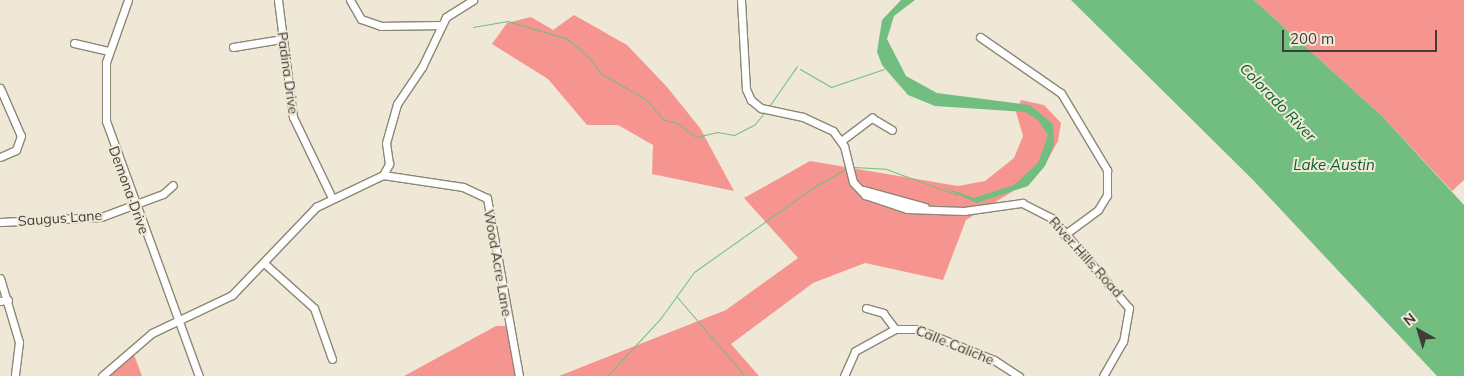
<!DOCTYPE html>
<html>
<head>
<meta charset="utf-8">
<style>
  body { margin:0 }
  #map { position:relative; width:1464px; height:376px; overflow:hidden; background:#efe8d7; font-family:Mulish,sans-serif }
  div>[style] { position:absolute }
  .forest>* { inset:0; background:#f69590 }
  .water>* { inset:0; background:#72be80 }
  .stream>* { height:1px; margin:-0.5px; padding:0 0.5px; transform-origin:0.5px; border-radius:0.5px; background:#72be80 }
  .roads { filter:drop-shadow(1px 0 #8d8676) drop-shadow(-1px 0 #8d8676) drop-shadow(0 1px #8d8676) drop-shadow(0 -1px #8d8676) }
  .minor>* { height:7px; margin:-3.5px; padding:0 3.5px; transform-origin:3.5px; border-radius:3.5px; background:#fff }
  span { translate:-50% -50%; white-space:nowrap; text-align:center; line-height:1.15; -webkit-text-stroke:4px #efe8d7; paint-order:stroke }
  .street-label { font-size:14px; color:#403d36 }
  .water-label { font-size:15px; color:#045e25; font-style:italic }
  .north { position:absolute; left:1394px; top:306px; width:50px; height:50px; -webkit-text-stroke:4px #efe8d7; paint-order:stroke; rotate:321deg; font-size:14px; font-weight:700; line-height:20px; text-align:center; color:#403d36 }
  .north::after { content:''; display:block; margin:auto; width:18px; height:22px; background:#403d36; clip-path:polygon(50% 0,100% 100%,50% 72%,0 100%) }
  .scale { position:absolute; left:1282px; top:30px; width:155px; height:22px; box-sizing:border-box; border:2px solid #403d36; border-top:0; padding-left:6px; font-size:15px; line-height:18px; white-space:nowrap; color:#403d36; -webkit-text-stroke:4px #efe8d7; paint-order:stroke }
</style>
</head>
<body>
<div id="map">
  <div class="forest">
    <div style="clip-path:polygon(1254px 0,1464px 0,1464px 180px,1452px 191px,1383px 117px)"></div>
    <div style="clip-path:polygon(574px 15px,627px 45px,667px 87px,700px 128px,734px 191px,652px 174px,653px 145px,618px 125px,587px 125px,548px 79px,492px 44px,507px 23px,531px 17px,553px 30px)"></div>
    <div style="clip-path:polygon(1021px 100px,1044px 105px,1061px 123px,1058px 141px,1047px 161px,1023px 185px,966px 220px,943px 280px,865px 263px,813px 283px,731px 344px,759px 376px,559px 376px,726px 310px,798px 258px,744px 198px,810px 161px,958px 186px,985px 181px,1014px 158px,1023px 136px,1016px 112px)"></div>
    <div style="clip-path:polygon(496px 326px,506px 326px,516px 376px,404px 376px)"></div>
    <div style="clip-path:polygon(133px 352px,142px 376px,109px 376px)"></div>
  </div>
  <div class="water">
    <div style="clip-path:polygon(901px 0,915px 0,894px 16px,887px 39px,906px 76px,937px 93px,1030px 105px,1053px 124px,1054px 145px,1045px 166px,1028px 186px,977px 203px,940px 186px,974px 198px,1014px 185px,1038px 163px,1048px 135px,1038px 120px,1025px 112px,935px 106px,908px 95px,882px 65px,877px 52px,882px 20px)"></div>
    <div style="clip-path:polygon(1071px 0,1254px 0,1383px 117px,1464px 205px,1464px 376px,1437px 376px,1254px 181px)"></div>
  </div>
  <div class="stream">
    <div style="left:473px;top:27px;width:35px;rotate:-10deg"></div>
    <div style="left:507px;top:21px;width:61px;rotate:16.1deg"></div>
    <div style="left:566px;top:38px;width:31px;rotate:40deg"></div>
    <div style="left:590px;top:58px;width:18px;rotate:56deg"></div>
    <div style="left:600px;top:73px;width:54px;rotate:29.9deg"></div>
    <div style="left:647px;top:100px;width:26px;rotate:50deg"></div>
    <div style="left:664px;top:120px;width:13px;rotate:13deg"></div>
    <div style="left:677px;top:123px;width:24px;rotate:36deg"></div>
    <div style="left:696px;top:137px;width:22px;rotate:-13deg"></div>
    <div style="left:717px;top:132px;width:17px;rotate:10deg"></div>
    <div style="left:734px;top:135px;width:22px;rotate:-27deg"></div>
    <div style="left:754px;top:125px;width:16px;rotate:-50deg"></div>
    <div style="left:800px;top:69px;width:36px;rotate:30deg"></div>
    <div style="left:831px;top:87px;width:56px;rotate:-18.8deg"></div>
    <div style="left:770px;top:105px;width:47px;rotate:-55.3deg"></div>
    <div style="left:853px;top:167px;width:33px;rotate:3deg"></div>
    <div style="left:886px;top:169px;width:76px;rotate:20.1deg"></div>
    <div style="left:677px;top:297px;width:104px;rotate:49.3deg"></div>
    <div style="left:607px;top:376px;width:78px;rotate:-47.1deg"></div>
    <div style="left:660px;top:319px;width:58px;rotate:-54.1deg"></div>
    <div style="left:694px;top:272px;width:151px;rotate:-35.3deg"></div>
    <div style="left:817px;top:185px;width:31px;rotate:-29deg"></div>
  </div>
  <div class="roads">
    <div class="minor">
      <div style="left:128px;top:0;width:66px;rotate:109.5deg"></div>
      <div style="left:106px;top:62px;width:59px;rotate:90deg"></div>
      <div style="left:106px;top:121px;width:271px;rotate:70deg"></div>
      <div style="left:278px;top:0;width:118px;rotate:82.7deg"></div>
      <div style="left:293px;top:117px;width:90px;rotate:64.3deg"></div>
      <div style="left:350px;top:0;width:22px;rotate:60deg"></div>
      <div style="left:361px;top:19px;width:21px;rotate:19deg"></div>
      <div style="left:381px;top:26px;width:59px;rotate:-1deg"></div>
      <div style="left:741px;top:0;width:89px;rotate:86.8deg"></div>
      <div style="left:746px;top:89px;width:12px;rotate:66deg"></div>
      <div style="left:751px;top:100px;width:13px;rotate:39deg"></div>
      <div style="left:761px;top:108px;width:43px;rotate:12.1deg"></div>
      <div style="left:803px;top:117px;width:33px;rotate:25deg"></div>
      <div style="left:833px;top:131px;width:19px;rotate:54deg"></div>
      <div style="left:844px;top:146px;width:37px;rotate:76deg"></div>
      <div style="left:853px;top:182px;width:18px;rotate:47deg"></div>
      <div style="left:865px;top:195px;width:44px;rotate:18.4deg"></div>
      <div style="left:907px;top:209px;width:57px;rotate:2deg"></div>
      <div style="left:964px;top:211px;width:59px;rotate:-7.9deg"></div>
      <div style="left:1022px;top:203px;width:35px;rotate:27deg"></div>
      <div style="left:1053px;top:219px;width:117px;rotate:49.5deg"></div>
      <div style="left:1129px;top:308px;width:34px;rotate:100deg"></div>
      <div style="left:1123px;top:341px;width:40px;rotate:119.7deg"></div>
      <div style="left:980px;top:37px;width:98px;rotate:34.7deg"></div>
      <div style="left:1061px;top:93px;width:90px;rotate:59.1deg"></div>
      <div style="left:1107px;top:170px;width:25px;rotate:90deg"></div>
      <div style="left:1107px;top:195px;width:17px;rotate:121deg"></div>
      <div style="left:1098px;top:210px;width:42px;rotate:143.7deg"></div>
      <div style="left:74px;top:43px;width:36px;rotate:13deg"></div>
      <div style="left:233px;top:47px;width:50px;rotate:-9.3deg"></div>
      <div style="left:0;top:88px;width:52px;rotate:66.4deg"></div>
      <div style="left:21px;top:136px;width:15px;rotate:110deg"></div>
      <div style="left:16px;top:150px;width:17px;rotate:156deg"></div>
      <div style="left:841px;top:141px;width:39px;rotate:-37deg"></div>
      <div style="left:872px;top:118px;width:23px;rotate:31deg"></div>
      <div style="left:383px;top:175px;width:81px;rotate:8.5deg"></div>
      <div style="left:463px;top:187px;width:26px;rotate:25deg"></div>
      <div style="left:487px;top:198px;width:181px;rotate:79.8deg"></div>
      <div style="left:863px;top:190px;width:64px;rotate:15.3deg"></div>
      <div style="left:0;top:222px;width:101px;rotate:-2.8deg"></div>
      <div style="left:101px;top:217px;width:66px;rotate:-20.4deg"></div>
      <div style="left:163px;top:194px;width:13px;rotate:-42deg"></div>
      <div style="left:264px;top:263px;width:67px;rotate:42deg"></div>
      <div style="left:314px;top:308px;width:54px;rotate:70.6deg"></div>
      <div style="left:0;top:278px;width:67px;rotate:73.5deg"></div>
      <div style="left:19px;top:342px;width:34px;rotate:97deg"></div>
      <div style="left:0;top:301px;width:8px;rotate:-7deg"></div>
      <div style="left:866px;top:308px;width:18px;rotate:16deg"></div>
      <div style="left:883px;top:313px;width:20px;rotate:53deg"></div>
      <div style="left:895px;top:329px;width:22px"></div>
      <div style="left:917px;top:329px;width:83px;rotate:21.9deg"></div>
      <div style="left:994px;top:360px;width:30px;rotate:33deg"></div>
      <div style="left:102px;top:376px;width:66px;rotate:-40.7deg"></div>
      <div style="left:152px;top:333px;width:89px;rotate:-25.4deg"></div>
      <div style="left:232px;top:295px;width:122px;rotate:-46.3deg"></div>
      <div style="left:316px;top:207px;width:74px;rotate:-25.5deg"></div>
      <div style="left:383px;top:175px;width:13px;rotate:-61deg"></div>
      <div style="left:389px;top:164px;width:21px;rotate:-98deg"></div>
      <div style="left:386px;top:143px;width:41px;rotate:-74.2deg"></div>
      <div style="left:397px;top:104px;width:45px;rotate:-56deg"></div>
      <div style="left:422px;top:67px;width:55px;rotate:-64.4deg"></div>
      <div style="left:446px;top:17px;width:32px;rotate:-32deg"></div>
      <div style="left:844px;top:376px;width:27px;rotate:-66deg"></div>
      <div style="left:855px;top:351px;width:46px;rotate:-28.8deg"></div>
    </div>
  </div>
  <div class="street-label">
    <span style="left:288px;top:73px;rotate:82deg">Padina Drive</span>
    <span style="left:129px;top:190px;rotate:70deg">Demona Drive</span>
    <span style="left:60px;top:218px;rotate:-4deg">Saugus Lane</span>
    <span style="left:1086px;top:257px;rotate:48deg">River Hills Road</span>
    <span style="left:498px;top:263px;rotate:80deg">Wood Acre Lane</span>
    <span style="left:955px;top:345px;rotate:22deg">Calle Caliche</span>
  </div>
  <div class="water-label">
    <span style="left:1278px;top:102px;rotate:46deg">Colorado River</span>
    <span style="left:1334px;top:165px">Lake Austin</span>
  </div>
  <div class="north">N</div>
  <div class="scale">200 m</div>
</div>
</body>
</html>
